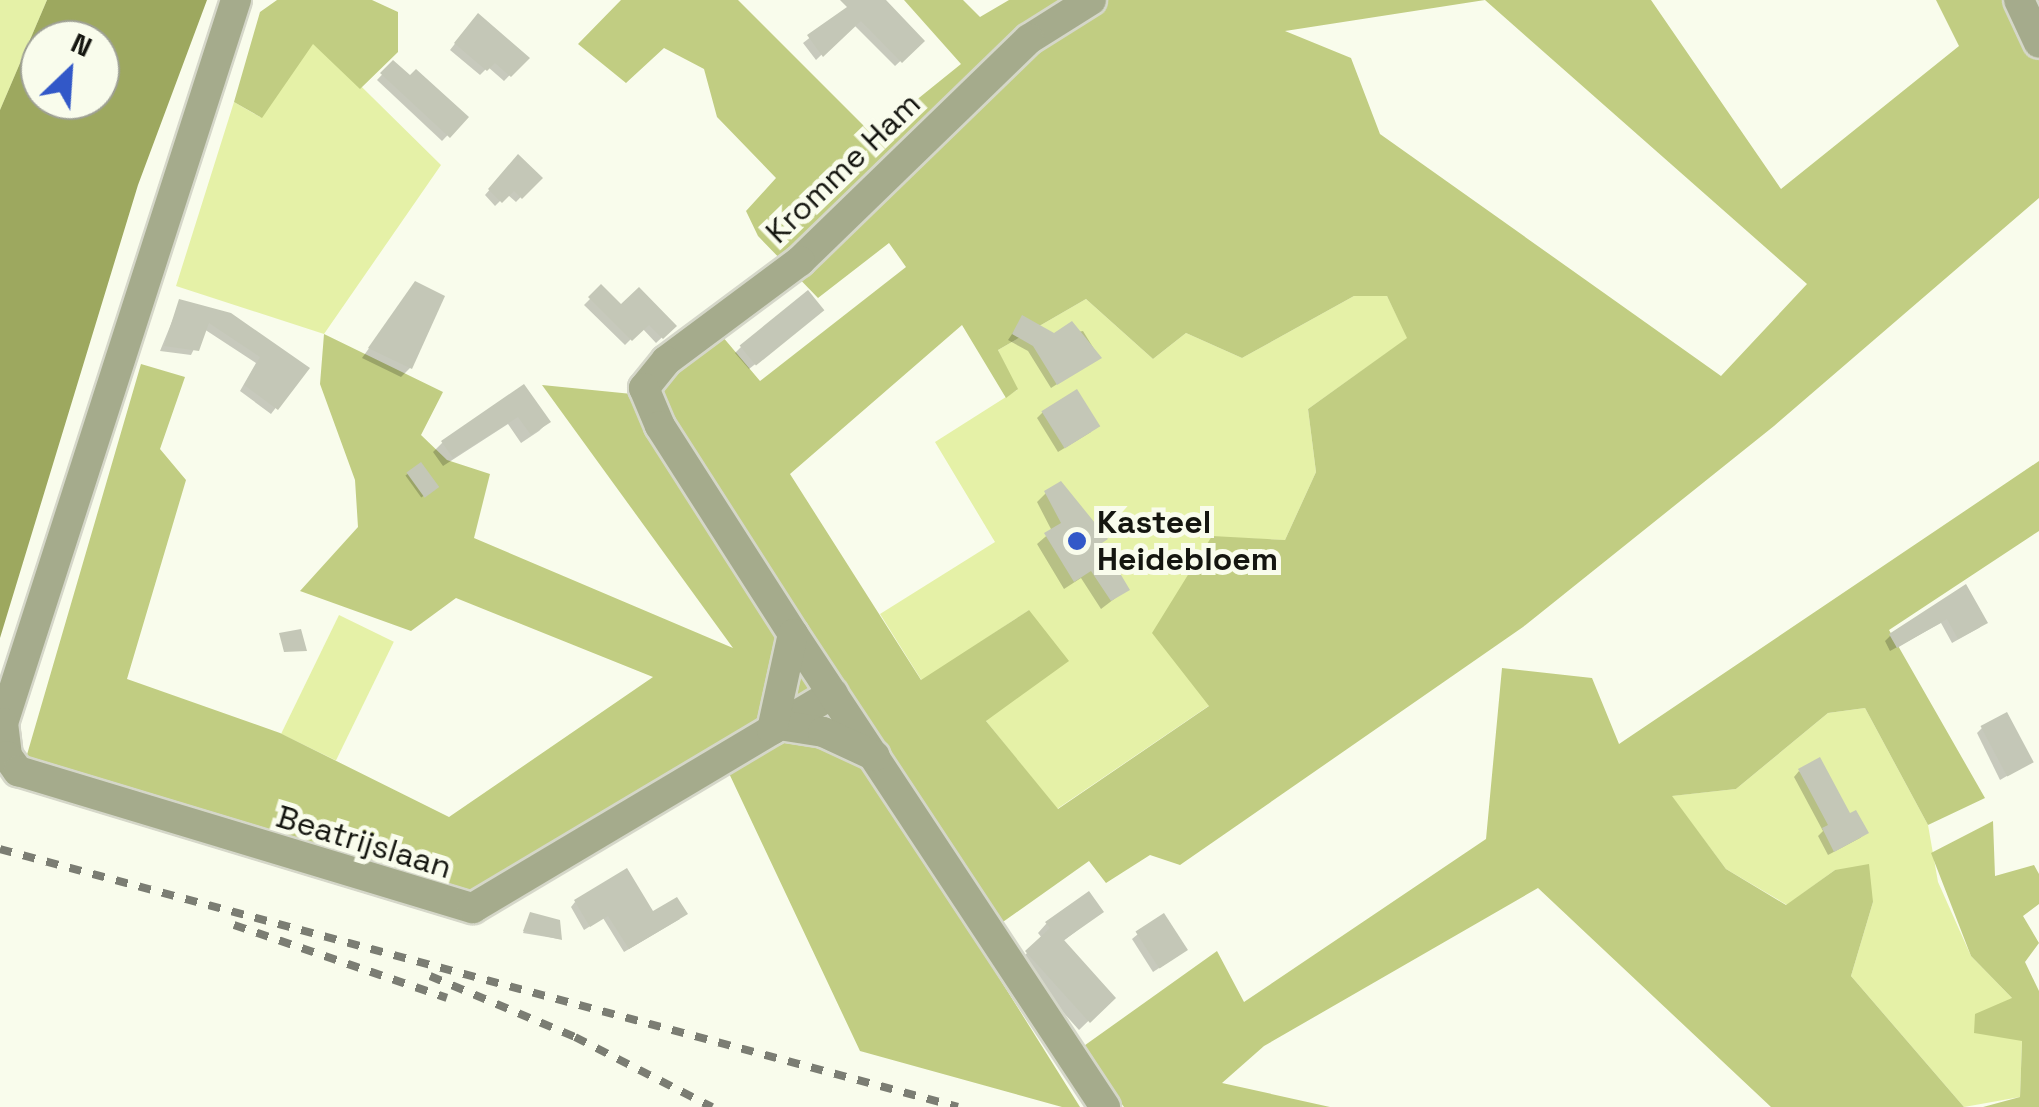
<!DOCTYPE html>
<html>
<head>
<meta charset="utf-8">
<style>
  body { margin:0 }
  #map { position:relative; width:2039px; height:1107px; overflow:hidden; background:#f9fcec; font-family:"Space Grotesk",sans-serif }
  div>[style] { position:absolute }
  .green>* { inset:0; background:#e5f1a7; transform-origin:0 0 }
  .forest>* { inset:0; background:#c1cd82 }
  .water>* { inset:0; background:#9da85f }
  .shadow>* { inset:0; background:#0003; transform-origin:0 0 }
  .building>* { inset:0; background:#c4c7b7; transform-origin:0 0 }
  .roads { filter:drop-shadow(2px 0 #d5d7c9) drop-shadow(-2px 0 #d5d7c9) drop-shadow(0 2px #d5d7c9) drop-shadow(0 -2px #d5d7c9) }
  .minor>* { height:30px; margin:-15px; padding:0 15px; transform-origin:15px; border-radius:15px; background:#a5ab8c }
  .rail>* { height:8px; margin-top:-4px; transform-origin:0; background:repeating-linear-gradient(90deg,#7b7d73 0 12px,transparent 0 24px) }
  .dots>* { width:28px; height:28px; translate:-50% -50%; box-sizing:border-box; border:5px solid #f9fcec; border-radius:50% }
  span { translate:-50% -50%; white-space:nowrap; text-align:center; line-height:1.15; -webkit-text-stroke:10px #f9fcec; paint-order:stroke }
  .street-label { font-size:32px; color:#151610 }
  .poi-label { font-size:32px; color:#151610; font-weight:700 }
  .left { translate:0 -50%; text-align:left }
  .north { position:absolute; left:20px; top:20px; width:100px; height:100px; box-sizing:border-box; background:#f9fcec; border:2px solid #9ea094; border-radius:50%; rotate:25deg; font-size:28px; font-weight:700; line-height:40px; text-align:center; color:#151610 }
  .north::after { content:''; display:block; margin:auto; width:35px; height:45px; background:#3258c8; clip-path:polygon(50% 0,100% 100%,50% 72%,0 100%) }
</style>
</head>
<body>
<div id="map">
  <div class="green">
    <div style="clip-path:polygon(0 0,47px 0,0 110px)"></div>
    <div style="clip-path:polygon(304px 30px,441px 165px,324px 334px,176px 286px,234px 102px,260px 117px)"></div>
    <div style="clip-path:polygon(1354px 296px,1387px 296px,1408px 338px,1308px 409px,1316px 472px,1285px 540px,1212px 537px,1185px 587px,1210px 705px,1057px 809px,986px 721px,1029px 610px,922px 681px,880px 614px,995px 542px,935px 442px,1017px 390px,998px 350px,1086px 299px,1153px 359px,1186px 333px,1242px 358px)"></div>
    <div style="left:339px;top:615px;width:61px;height:132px;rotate:26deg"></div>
    <div style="clip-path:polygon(1865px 708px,1928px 825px,1938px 882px,1971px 956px,2013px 999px,1974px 1032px,2022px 1040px,2020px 1097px,1964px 1107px,1851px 976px,1873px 902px,1835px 870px,1787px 905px,1726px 869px,1671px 796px,1736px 789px,1828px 713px)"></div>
  </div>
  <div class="forest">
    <div style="clip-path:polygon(277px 0,372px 0,398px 12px,398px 52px,360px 89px,313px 44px,262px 118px,234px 102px,260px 12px)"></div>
    <div style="clip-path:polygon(evenodd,621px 0,738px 0,873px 135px,961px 64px,904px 0,963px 0,980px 17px,1009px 0,1651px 0,1781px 189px,1959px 46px,1936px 0,2039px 0,2039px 198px,1774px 426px,1523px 627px,1180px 865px,1150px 855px,1106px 883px,1089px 861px,976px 941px,1080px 1107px,1062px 1107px,860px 1051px,718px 750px,481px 897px,26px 758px,141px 364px,185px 377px,160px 449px,186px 480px,127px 679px,280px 733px,449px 817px,653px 677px,456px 598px,411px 631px,300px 591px,358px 527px,355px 480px,320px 384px,324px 334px,443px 392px,421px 435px,447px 460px,490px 474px,474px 538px,733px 648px,542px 385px,632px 394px,722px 336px,760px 381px,906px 267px,889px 243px,818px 298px,758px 236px,746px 211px,776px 178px,717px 117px,704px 69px,664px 48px,626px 83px,578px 44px,621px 0,1485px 0,1807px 284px,1721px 376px,1380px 134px,1351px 58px,1285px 31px,1485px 0,621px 0,1354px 296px,1387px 296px,1407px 338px,1308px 409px,1316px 472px,1285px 540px,1212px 536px,1152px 633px,1209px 706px,1058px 809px,986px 721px,1069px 661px,1029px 610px,921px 680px,790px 474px,962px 325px,1006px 398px,1018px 389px,998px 350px,1086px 299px,1153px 359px,1186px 333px,1242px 358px,1354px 296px)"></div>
    <div style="clip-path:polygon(2039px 461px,2039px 531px,1889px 630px,1985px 798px,1928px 825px,1865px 708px,1828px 713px,1736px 789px,1672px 796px,1726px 869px,1786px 905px,1835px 870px,1869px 864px,1873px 902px,1851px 976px,1964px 1107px,1771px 1107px,1538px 888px,1264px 1046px,1222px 1083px,1330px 1107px,1124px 1107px,1081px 1048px,1217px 951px,1244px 1002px,1486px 839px,1502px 668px,1592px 678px,1619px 744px)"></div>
    <div style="clip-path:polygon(1993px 821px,1995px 876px,2034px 865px,2039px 874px,2039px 904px,2023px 916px,2039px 943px,2025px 962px,2039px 991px,2039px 1107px,1983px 1107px,2020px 1097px,2022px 1041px,1974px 1033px,1975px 1014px,2012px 998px,1971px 956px,1931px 853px)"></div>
  </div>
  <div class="water">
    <div style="clip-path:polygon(evenodd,47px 0,207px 0,138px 185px,0 638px,0 110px,47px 0,100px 40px,100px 100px,40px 100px,40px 40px,100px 40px)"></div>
  </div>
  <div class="shadow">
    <div style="clip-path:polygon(858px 0,882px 0,922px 41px,895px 66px,853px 24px,816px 60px,803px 43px)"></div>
    <div style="clip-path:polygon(472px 22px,526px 58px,504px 81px,488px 67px,480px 75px,450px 50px)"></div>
    <div style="clip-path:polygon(393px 63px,465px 117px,442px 141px,377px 80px)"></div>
    <div style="clip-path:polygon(518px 157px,539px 178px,516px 202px,507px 194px,495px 206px,485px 195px)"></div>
    <div style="clip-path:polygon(415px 284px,410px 368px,401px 377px,362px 358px)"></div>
    <div style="clip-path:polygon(601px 288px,621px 308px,674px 326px,656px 343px,642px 328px,625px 345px,584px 305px)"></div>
    <div style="clip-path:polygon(180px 302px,230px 316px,306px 368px,271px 414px,240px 391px,256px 363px,204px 329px,191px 355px,160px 351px)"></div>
    <div style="clip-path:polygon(816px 316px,749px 369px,735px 353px,741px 347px)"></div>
    <div style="clip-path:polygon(1023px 318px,1054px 336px,1083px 331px,1099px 357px,1051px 388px,1028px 351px,1008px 340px)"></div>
    <div style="clip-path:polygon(523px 387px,548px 422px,539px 431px,521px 443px,508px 424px,443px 466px,433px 452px,442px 443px)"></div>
    <div style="clip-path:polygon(1043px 412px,1091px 432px,1058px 452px,1037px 418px)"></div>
    <div style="left:420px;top:465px;width:27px;height:18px;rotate:54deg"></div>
    <div style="clip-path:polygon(1046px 493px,1100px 544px,1126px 590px,1101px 609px,1081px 578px,1064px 589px,1037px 544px,1052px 531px,1037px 502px)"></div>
    <div style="clip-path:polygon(1965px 588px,1984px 623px,1979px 628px,1952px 643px,1941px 623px,1890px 651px,1885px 641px,1890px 636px)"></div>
    <div style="clip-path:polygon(1982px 728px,2031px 762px,2000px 780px,1977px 733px)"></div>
    <div style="clip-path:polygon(1799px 771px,1866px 833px,1860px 838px,1828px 855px,1818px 836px,1823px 831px,1794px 777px)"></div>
    <div style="clip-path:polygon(1088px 895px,1101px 912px,1062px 942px,1112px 998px,1079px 1030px,1018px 962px,1042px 938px,1038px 933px,1046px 924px)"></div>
    <div style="clip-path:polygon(575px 902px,652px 915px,680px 919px,624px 952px,603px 918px,584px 930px,571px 907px)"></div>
    <div style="clip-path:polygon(529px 917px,559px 939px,523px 933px)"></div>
    <div style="clip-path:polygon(1138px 934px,1179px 955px,1153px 972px,1132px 939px)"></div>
  </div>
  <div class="building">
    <div style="clip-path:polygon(840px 0,886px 0,925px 41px,902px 63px,861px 21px,823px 57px,807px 35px,847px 7px)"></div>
    <div style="clip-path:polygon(478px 13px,530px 58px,511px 77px,495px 63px,487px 71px,454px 43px)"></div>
    <div style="clip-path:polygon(393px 60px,410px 75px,416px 69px,469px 117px,450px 138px,380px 73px)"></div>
    <div style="clip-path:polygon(518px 154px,543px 178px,522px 199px,514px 191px,502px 203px,488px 189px)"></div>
    <div style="clip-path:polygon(415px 281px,445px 296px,412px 369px,368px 348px)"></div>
    <div style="clip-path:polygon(601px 284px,621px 304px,639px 287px,677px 326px,663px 339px,649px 325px,632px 341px,588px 297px)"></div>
    <div style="left:808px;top:290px;width:26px;height:88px;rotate:51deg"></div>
    <div style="clip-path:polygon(179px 299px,231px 313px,310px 368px,278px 410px,244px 385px,260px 357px,209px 323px,199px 351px,164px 346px)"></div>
    <div style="clip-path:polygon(1022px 315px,1054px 333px,1072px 321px,1102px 358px,1057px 385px,1033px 346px,1012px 334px)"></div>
    <div style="clip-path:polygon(524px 384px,551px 422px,531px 435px,518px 417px,453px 458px,441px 441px)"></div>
    <div style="left:1077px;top:389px;width:44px;height:42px;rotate:58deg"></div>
    <div style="left:421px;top:462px;width:31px;height:18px;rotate:54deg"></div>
    <div style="clip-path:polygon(1061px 481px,1108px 539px,1102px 543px,1130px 590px,1111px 601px,1091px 571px,1074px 582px,1044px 533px,1061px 523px,1044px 491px)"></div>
    <div style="clip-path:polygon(1966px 584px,1988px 623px,1958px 639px,1947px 619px,1897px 648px,1889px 634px)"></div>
    <div style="clip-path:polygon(301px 629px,307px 651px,284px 652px,279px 633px)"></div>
    <div style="left:2007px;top:712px;width:57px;height:30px;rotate:62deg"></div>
    <div style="clip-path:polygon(1820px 757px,1850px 813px,1856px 810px,1869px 833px,1834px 852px,1822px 828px,1828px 825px,1798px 769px)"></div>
    <div style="clip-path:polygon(627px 868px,653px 911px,677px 897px,688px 914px,629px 949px,608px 916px,590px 927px,574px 900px)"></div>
    <div style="clip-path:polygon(1089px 891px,1104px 912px,1064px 940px,1116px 998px,1090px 1023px,1025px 951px,1050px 928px,1045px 922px)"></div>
    <div style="clip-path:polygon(530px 912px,560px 920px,562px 940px,523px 931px)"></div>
    <div style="left:1164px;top:913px;width:44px;height:34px;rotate:57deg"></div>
  </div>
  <div class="roads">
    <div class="minor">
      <div style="left:236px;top:0;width:760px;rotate:107.86deg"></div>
      <div style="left:3px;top:723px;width:33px;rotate:83deg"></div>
      <div style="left:7px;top:756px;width:19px;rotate:54deg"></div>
      <div style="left:18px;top:771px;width:475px;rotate:16.8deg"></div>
      <div style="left:473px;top:908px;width:419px;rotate:-30.8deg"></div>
      <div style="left:1091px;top:0;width:73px;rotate:147.8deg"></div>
      <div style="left:1029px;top:39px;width:319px;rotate:135.9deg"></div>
      <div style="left:800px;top:261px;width:167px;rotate:143.3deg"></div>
      <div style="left:666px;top:361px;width:35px;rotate:129deg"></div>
      <div style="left:644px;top:388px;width:41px;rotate:67.2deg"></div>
      <div style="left:660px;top:426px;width:247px;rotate:57.4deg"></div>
      <div style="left:793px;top:634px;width:567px;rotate:56.59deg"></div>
      <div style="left:2019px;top:0;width:47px;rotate:65.1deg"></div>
      <div style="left:779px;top:725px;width:45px;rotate:9deg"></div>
      <div style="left:823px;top:732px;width:57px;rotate:24.8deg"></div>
      <div style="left:772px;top:730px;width:98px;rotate:-77.7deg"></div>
    </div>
  </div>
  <div class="rail">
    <div style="left:0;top:849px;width:992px;rotate:15.07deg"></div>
    <div style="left:234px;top:925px;width:225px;rotate:18.9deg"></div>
    <div style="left:430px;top:976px;width:157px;rotate:22.8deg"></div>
    <div style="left:575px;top:1037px;width:154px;rotate:27.1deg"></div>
  </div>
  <div class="dots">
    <div style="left:1077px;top:541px;background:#3258c8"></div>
  </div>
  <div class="street-label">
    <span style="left:843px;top:168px;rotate:-44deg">Kromme Ham</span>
    <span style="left:364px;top:842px;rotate:17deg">Beatrijslaan</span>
  </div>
  <div class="poi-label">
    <span class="left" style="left:1097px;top:541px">Kasteel<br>Heidebloem</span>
  </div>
  <div class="north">N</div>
</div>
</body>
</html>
